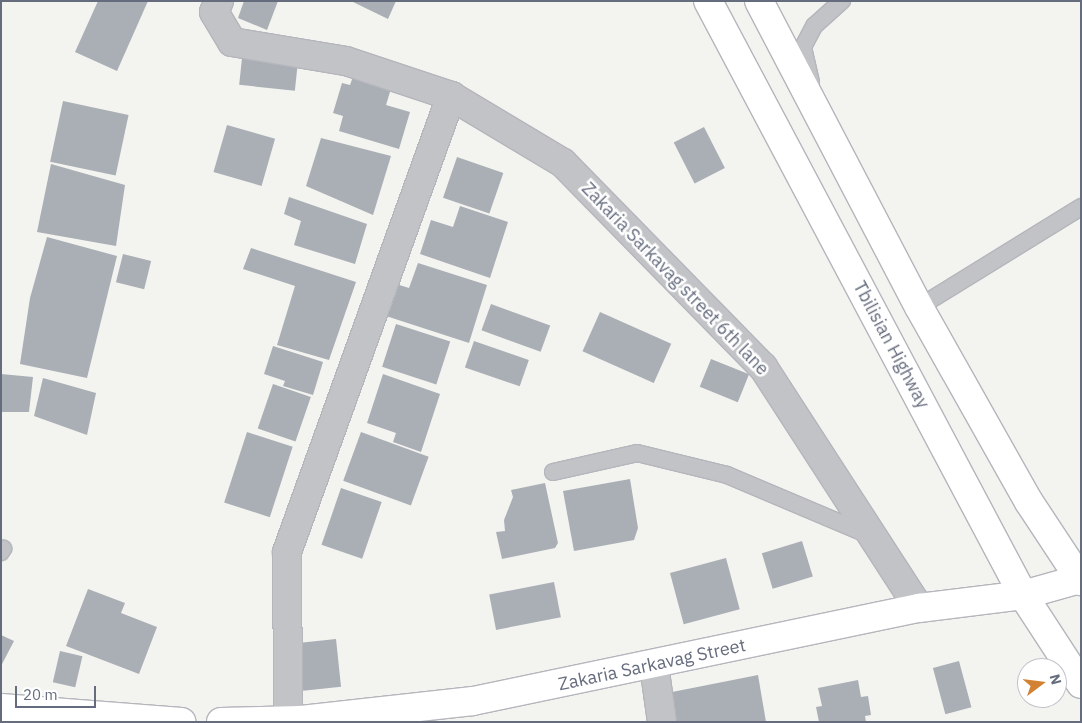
<!DOCTYPE html>
<html>
<head>
<meta charset="utf-8">
<style>
  body { margin:0 }
  #map { position:relative; width:1082px; height:723px; overflow:hidden; background:#f3f4f0; font-family:"IBM Plex Sans",sans-serif }
  div>[style] { position:absolute }
  .building>* { inset:0; background:#aaaeb5; transform-origin:0 0 }
  .roads { filter:drop-shadow(1px 0 #b4b6bc) drop-shadow(-1px 0 #b4b6bc) drop-shadow(0 1px #b4b6bc) drop-shadow(0 -1px #b4b6bc) }
  .service>* { height:16px; margin:-8px; padding:0 8px; transform-origin:8px; border-radius:8px; background:#c2c3c7 }
  .minor>* { height:28px; margin:-14px; padding:0 14px; transform-origin:14px; border-radius:14px; background:#c2c3c7 }
  .secondary>* { height:28px; margin:-14px; padding:0 14px; transform-origin:14px; border-radius:14px; background:#fff }
  .primary>* { height:28px; margin:-14px; padding:0 14px; transform-origin:14px; border-radius:14px; background:#fff }
  span { translate:-50% -50%; white-space:nowrap; text-align:center; line-height:1.15; -webkit-text-stroke:5px #fff; paint-order:stroke }
  .street-label { font-size:18px; color:#656c7e }
  .frame { position:absolute; inset:0; border:2px solid #656c7e; pointer-events:none }
  .north { position:absolute; left:1017px; top:658px; width:50px; height:50px; box-sizing:border-box; background:#fff; border:1px solid #c1c4cb; border-radius:50%; rotate:75deg; font-size:14px; font-weight:700; line-height:20px; text-align:center; color:#656c7e }
  .north::after { content:''; display:block; margin:auto; width:18px; height:22px; background:#d28232; clip-path:polygon(50% 0,100% 100%,50% 72%,0 100%) }
  .scale { position:absolute; left:15px; top:686px; width:81px; height:22px; box-sizing:border-box; border:2px solid #656c7e; border-top:0; padding-left:6px; font-size:15px; line-height:18px; white-space:nowrap; color:#656c7e; -webkit-text-stroke:4px #fff; paint-order:stroke }
</style>
</head>
<body>
<div id="map">
  <div class="building">
    <div style="clip-path:polygon(98px 1px,148px 1px,117px 71px,75px 52px)"></div>
    <div style="clip-path:polygon(244px 1px,278px 1px,267px 30px,238px 18px)"></div>
    <div style="clip-path:polygon(351px 1px,396px 1px,388px 19px)"></div>
    <div style="left:242px;top:58px;width:56px;height:27px;rotate:6deg"></div>
    <div style="clip-path:polygon(355px 71px,393px 82px,386px 105px,410px 112px,399px 149px,339px 131px,343px 116px,333px 113px,342px 83px,350px 85px)"></div>
    <div style="left:63px;top:101px;width:67px;height:62px;rotate:12deg"></div>
    <div style="left:227px;top:125px;width:50px;height:49px;rotate:16deg"></div>
    <div style="left:704px;top:127px;width:46px;height:34px;rotate:63deg"></div>
    <div style="clip-path:polygon(321px 138px,391px 156px,373px 215px,306px 186px)"></div>
    <div style="left:457px;top:157px;width:49px;height:43px;rotate:19deg"></div>
    <div style="clip-path:polygon(51px 164px,125px 185px,116px 246px,37px 232px)"></div>
    <div style="clip-path:polygon(289px 197px,367px 224px,355px 264px,294px 245px,301px 221px,284px 214px)"></div>
    <div style="clip-path:polygon(460px 206px,508px 222px,490px 278px,420px 254px,431px 220px,453px 227px)"></div>
    <div style="clip-path:polygon(47px 237px,117px 256px,87px 378px,20px 364px,30px 298px)"></div>
    <div style="clip-path:polygon(251px 248px,356px 282px,329px 360px,277px 345px,295px 286px,243px 269px)"></div>
    <div style="left:123px;top:254px;width:29px;height:29px;rotate:14deg"></div>
    <div style="clip-path:polygon(418px 263px,487px 285px,469px 343px,386px 316px,396px 284px,409px 288px)"></div>
    <div style="left:491px;top:304px;width:63px;height:28px;rotate:20deg"></div>
    <div style="left:600px;top:312px;width:78px;height:43px;rotate:24deg"></div>
    <div style="left:396px;top:324px;width:57px;height:45px;rotate:18deg"></div>
    <div style="left:474px;top:341px;width:58px;height:28px;rotate:19deg"></div>
    <div style="clip-path:polygon(273px 346px,323px 362px,313px 395px,283px 386px,285px 381px,264px 374px)"></div>
    <div style="left:711px;top:359px;width:41px;height:30px;rotate:22deg"></div>
    <div style="clip-path:polygon(1px 374px,33px 377px,29px 412px,1px 412px)"></div>
    <div style="clip-path:polygon(383px 374px,440px 394px,421px 452px,393px 442px,396px 433px,367px 423px)"></div>
    <div style="clip-path:polygon(43px 378px,96px 393px,87px 435px,34px 416px)"></div>
    <div style="left:273px;top:384px;width:40px;height:47px;rotate:19deg"></div>
    <div style="left:247px;top:432px;width:48px;height:74px;rotate:18deg"></div>
    <div style="left:361px;top:432px;width:72px;height:52px;rotate:20deg"></div>
    <div style="clip-path:polygon(630px 479px,638px 528px,634px 540px,574px 551px,563px 491px)"></div>
    <div style="clip-path:polygon(545px 483px,558px 543px,555px 548px,502px 559px,496px 532px,505px 531px,504px 520px,513px 497px,511px 490px)"></div>
    <div style="left:341px;top:488px;width:43px;height:60px;rotate:19deg"></div>
    <div style="left:802px;top:541px;width:37px;height:42px;rotate:73deg"></div>
    <div style="left:726px;top:558px;width:53px;height:58px;rotate:75deg"></div>
    <div style="left:554px;top:582px;width:36px;height:66px;rotate:79deg"></div>
    <div style="clip-path:polygon(88px 589px,125px 603px,121px 613px,157px 627px,139px 674px,66px 646px)"></div>
    <div style="clip-path:polygon(1px 635px,14px 641px,1px 666px)"></div>
    <div style="left:336px;top:639px;width:48px;height:38px;rotate:84deg"></div>
    <div style="left:60px;top:651px;width:23px;height:32px;rotate:13deg"></div>
    <div style="left:959px;top:661px;width:48px;height:27px;rotate:75deg"></div>
    <div style="clip-path:polygon(758px 675px,766px 722px,668px 722px,662px 694px)"></div>
    <div style="clip-path:polygon(858px 680px,861px 697px,868px 696px,871px 715px,865px 716px,866px 722px,819px 722px,816px 707px,822px 706px,818px 688px)"></div>
  </div>
  <div class="roads">
    <div class="service">
      <div style="left:811px;top:82px;width:36px;rotate:-103deg"></div>
      <div style="left:803px;top:47px;width:24px;rotate:-62deg"></div>
      <div style="left:814px;top:26px;width:38px;rotate:-42deg"></div>
      <div style="left:919px;top:307px;width:190px;rotate:-31.7deg"></div>
      <div style="left:553px;top:472px;width:86px;rotate:-12.7deg"></div>
      <div style="left:637px;top:453px;width:93px;rotate:13.7deg"></div>
      <div style="left:727px;top:475px;width:154px;rotate:22.9deg"></div>
      <div style="left:1px;top:552px;width:4px;rotate:-56deg"></div>
    </div>
    <div class="minor">
      <div style="left:219px;top:1px;width:12px;rotate:114deg"></div>
      <div style="left:214px;top:12px;width:35px;rotate:59deg"></div>
      <div style="left:232px;top:42px;width:116px;rotate:9.5deg"></div>
      <div style="left:346px;top:61px;width:111px;rotate:18.4deg"></div>
      <div style="left:451px;top:96px;width:131px;rotate:30.9deg"></div>
      <div style="left:563px;top:163px;width:286px;rotate:45.6deg"></div>
      <div style="left:763px;top:367px;width:287px;rotate:57.1deg"></div>
      <div style="left:654px;top:665px;width:58px;rotate:82deg"></div>
      <div style="left:288px;top:721px;width:169px;rotate:-90.3deg"></div>
      <div style="left:287px;top:552px;width:485px;rotate:-70.2deg"></div>
    </div>
    <div class="secondary">
      <div style="left:1px;top:708px;width:181px;rotate:4.4deg"></div>
      <div style="left:221px;top:722px;width:80px;rotate:-1.4deg"></div>
      <div style="left:301px;top:720px;width:173px;rotate:-6.3deg"></div>
      <div style="left:473px;top:701px;width:456px;rotate:-11.8deg"></div>
      <div style="left:919px;top:608px;width:105px;rotate:-7.1deg"></div>
      <div style="left:1023px;top:595px;width:59px;rotate:-15.7deg"></div>
    </div>
    <div class="primary">
      <div style="left:708px;top:1px;width:672px;rotate:62.06deg"></div>
      <div style="left:1023px;top:595px;width:106px;rotate:56.9deg"></div>
      <div style="left:759px;top:1px;width:345px;rotate:62.4deg"></div>
      <div style="left:919px;top:307px;width:224px;rotate:60.6deg"></div>
      <div style="left:1029px;top:502px;width:95px;rotate:56.6deg"></div>
    </div>
  </div>
  <div class="street-label">
    <span style="left:675px;top:279px;rotate:46deg">Zakaria Sarkavag street 6th lane</span>
    <span style="left:891px;top:345px;rotate:62deg">Tbilisian Highway</span>
    <span style="left:652px;top:665px;rotate:-12deg">Zakaria Sarkavag Street</span>
  </div>
  <div class="frame"></div>
  <div class="north">N</div>
  <div class="scale">20 m</div>
</div>
</body>
</html>
